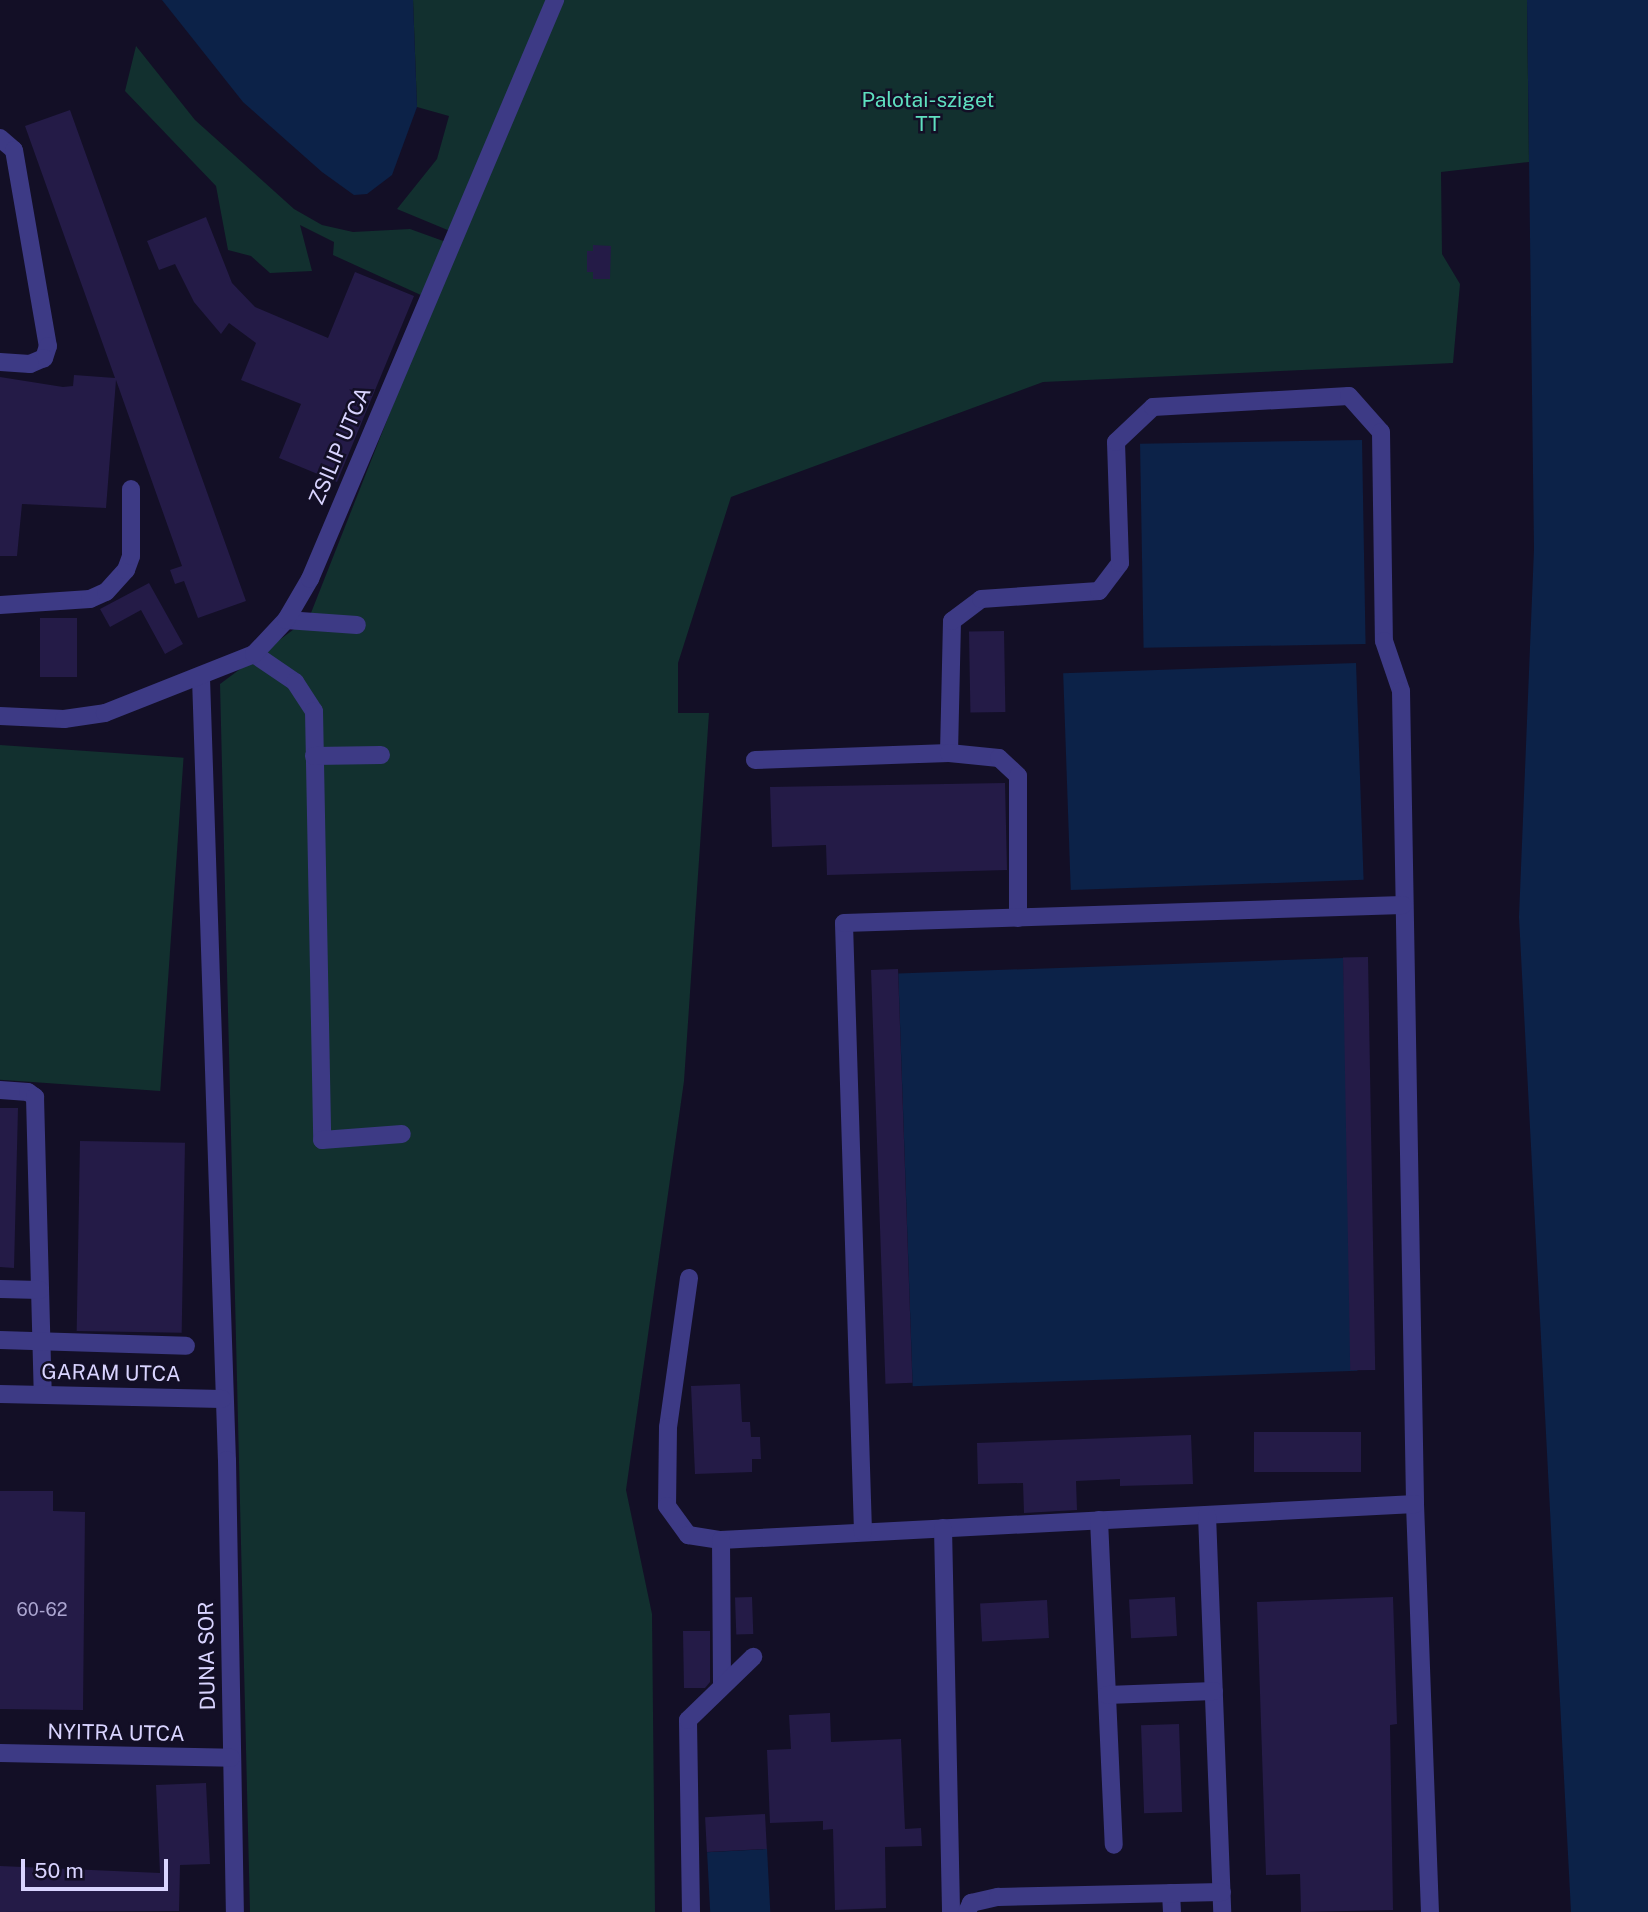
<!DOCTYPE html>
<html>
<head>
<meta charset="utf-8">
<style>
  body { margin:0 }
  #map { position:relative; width:1648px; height:1912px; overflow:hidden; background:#130f26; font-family:"Public Sans",sans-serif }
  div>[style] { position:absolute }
  .green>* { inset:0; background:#12302f; transform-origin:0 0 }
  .water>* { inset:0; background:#0c2248; transform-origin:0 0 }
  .building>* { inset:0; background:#241b47; transform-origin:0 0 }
  .minor>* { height:18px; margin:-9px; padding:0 9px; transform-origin:9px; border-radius:9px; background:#3d3a85 }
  span { translate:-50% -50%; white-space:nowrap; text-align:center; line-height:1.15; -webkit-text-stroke:5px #130f26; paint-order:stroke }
  .number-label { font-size:18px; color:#aca6d1 }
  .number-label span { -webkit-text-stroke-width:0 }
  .park-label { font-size:21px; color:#5fe0c0 }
  .street-label { font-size:21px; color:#d9d4ff }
  .scale { position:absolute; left:21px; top:1859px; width:147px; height:32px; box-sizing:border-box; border:4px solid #d9d4ff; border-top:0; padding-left:9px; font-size:21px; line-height:24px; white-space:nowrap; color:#d9d4ff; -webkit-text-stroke:5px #130f26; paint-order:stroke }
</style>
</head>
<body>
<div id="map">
  <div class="green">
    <div style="clip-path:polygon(413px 0,1527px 0,1529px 162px,1441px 172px,1442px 254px,1460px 284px,1453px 363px,1043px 382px,731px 497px,678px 663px,678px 713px,709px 713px,684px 1081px,626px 1490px,652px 1614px,655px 1912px,250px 1912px,220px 684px,309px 618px,434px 301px,333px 255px,334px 242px,300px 225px,312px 271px,270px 273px,251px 256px,228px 250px,216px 186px,125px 91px,136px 46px,195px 120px,294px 209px,322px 225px,353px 232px,410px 229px,446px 242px,450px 231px,397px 209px,437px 159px,449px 116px,417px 107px)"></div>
    <div style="left:0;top:745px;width:184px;height:334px;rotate:4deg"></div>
  </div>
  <div class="water">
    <div style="clip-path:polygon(162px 0,413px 0,417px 107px,392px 175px,367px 194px,354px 195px,322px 172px,243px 102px)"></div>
    <div style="clip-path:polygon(1527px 0,1648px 0,1648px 1912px,1571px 1912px,1519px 917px,1534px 549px)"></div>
    <div style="left:1362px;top:440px;width:204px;height:222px;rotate:89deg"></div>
    <div style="left:1356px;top:663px;width:217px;height:293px;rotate:88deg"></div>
    <div style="left:1343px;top:958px;width:413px;height:445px;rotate:88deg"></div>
    <div style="left:767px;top:1849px;width:63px;height:60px;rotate:87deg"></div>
  </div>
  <div class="building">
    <div style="clip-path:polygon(70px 110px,246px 601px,198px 618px,184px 581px,175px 584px,170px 570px,182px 566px,116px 380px,106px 508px,22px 504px,17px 556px,0 556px,0 377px,63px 387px,73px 386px,74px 375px,115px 378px,25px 126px)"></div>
    <div style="clip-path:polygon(206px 217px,232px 283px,255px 307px,328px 338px,355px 272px,414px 296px,337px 482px,279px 458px,301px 404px,241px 380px,256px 343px,229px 323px,221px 334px,194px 302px,175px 264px,159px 270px,147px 241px)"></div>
    <div style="clip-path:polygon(593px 245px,611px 246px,610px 279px,593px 279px,593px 272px,587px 272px,587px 251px,593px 251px)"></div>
    <div style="clip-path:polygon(149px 583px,183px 644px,165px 654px,141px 610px,110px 627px,100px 609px)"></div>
    <div style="left:40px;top:618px;width:37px;height:59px"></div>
    <div style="left:1004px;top:631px;width:81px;height:35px;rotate:89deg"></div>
    <div style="clip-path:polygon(1005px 783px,1007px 870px,827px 875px,826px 845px,772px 847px,770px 787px)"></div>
    <div style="left:1368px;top:957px;width:413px;height:25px;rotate:89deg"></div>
    <div style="left:898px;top:969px;width:414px;height:27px;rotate:88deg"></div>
    <div style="clip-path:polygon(0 1108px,18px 1108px,14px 1268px,0 1267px)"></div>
    <div style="left:80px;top:1141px;width:105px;height:190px;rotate:1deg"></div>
    <div style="clip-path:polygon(740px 1384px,742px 1422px,750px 1422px,751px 1437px,760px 1437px,761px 1459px,752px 1459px,752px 1472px,695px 1474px,691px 1386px)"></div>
    <div style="left:1361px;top:1432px;width:40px;height:107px;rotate:90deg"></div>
    <div style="clip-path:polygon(1191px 1435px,1193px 1484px,1120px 1486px,1120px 1479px,1076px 1481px,1077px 1510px,1024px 1513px,1023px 1483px,978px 1484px,977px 1443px)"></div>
    <div style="clip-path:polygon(0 1491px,53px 1491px,53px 1511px,85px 1512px,83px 1710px,0 1709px)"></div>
    <div style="left:752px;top:1597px;width:37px;height:17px;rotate:88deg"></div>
    <div style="left:1175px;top:1597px;width:39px;height:46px;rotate:87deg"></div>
    <div style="clip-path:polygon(1393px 1597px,1397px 1724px,1390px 1725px,1393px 1910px,1301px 1912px,1300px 1874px,1266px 1875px,1257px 1602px)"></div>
    <div style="left:1047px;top:1600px;width:38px;height:67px;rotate:87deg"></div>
    <div style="clip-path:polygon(683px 1631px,710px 1631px,710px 1682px,705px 1688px,684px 1688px)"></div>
    <div style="clip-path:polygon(830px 1713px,831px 1742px,901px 1739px,905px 1829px,921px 1828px,922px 1846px,885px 1847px,886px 1908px,835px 1910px,833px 1829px,823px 1830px,823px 1821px,770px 1823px,767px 1750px,791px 1749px,789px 1715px)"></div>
    <div style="left:1179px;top:1724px;width:88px;height:38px;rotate:88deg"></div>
    <div style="clip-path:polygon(206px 1783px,210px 1864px,180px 1865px,179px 1911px,0 1912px,0 1866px,160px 1873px,156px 1785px)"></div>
    <div style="left:765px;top:1814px;width:35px;height:60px;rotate:87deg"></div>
  </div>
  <div class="minor">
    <div style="left:0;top:138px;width:18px;rotate:41deg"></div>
    <div style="left:14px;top:150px;width:199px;rotate:80.2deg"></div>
    <div style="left:48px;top:346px;width:13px;rotate:108deg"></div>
    <div style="left:44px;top:358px;width:15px;rotate:157deg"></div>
    <div style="left:30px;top:364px;width:30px;rotate:-176deg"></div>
    <div style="left:0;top:605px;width:90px;rotate:-3.8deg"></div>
    <div style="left:90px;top:599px;width:17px;rotate:-24deg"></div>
    <div style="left:106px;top:592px;width:30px;rotate:-48deg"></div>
    <div style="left:126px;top:570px;width:15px;rotate:-70deg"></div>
    <div style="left:131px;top:556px;width:67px;rotate:-90deg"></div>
    <div style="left:286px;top:620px;width:71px;rotate:4deg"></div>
    <div style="left:254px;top:654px;width:50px;rotate:34.3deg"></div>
    <div style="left:295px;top:682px;width:35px;rotate:57deg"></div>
    <div style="left:314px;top:711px;width:429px;rotate:88.9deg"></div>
    <div style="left:322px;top:1140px;width:80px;rotate:-4.3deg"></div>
    <div style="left:201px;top:678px;width:782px;rotate:88.1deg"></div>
    <div style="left:227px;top:1460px;width:452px;rotate:89deg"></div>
    <div style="left:0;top:716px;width:64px;rotate:2.7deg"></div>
    <div style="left:64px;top:719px;width:41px;rotate:-8.3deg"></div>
    <div style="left:105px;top:713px;width:160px;rotate:-21.6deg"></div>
    <div style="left:254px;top:654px;width:47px;rotate:-46.7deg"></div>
    <div style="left:286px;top:620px;width:48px;rotate:-59.7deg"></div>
    <div style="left:310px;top:579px;width:629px;rotate:-67.06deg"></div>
    <div style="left:949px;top:753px;width:132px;rotate:-88.7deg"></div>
    <div style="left:952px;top:621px;width:36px;rotate:-37deg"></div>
    <div style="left:981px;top:599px;width:118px;rotate:-3.9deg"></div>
    <div style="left:1099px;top:591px;width:35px;rotate:-53deg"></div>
    <div style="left:1120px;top:563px;width:121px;rotate:-91.9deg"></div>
    <div style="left:1116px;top:442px;width:51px;rotate:-43.4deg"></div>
    <div style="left:1153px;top:407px;width:196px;rotate:-3.2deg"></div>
    <div style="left:1349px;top:396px;width:48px;rotate:48.4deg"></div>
    <div style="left:1381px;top:432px;width:209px;rotate:89.2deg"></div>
    <div style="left:1384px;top:641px;width:53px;rotate:71.2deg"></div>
    <div style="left:1401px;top:691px;width:813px;rotate:89.01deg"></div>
    <div style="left:1415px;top:1504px;width:408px;rotate:87.9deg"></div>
    <div style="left:314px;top:756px;width:67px;rotate:-0.9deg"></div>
    <div style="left:755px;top:760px;width:194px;rotate:-2.1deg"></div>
    <div style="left:949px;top:753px;width:50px;rotate:5.7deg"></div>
    <div style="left:999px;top:758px;width:26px;rotate:43deg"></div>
    <div style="left:1018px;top:776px;width:142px;rotate:90deg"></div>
    <div style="left:0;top:1090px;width:28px;rotate:4deg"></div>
    <div style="left:28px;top:1092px;width:9px;rotate:36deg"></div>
    <div style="left:35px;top:1097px;width:297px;rotate:88.5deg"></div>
    <div style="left:689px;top:1278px;width:150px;rotate:98deg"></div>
    <div style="left:668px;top:1427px;width:79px;rotate:90.7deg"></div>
    <div style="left:667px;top:1506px;width:36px;rotate:54deg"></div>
    <div style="left:688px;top:1535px;width:33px;rotate:9deg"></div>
    <div style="left:721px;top:1540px;width:695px;rotate:-2.97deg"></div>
    <div style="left:0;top:1289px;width:40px;rotate:1.4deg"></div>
    <div style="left:0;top:1340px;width:186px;rotate:1.8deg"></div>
    <div style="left:0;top:1394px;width:222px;rotate:1.3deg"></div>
    <div style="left:1207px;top:1515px;width:397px;rotate:87.8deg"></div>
    <div style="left:1099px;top:1520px;width:325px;rotate:87.4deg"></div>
    <div style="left:943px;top:1528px;width:384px;rotate:88.8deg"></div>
    <div style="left:863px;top:1532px;width:609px;rotate:-91.79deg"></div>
    <div style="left:844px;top:923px;width:559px;rotate:-1.84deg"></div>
    <div style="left:721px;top:1540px;width:146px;rotate:89.6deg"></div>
    <div style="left:1107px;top:1695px;width:107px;rotate:-2.1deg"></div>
    <div style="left:0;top:1753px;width:231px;rotate:1.2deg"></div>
    <div style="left:1171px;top:1893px;width:19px;rotate:87deg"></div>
    <div style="left:691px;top:1912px;width:192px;rotate:-90.9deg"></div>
    <div style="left:688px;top:1720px;width:91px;rotate:-44.1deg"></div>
    <div style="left:967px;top:1912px;width:10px;rotate:-66deg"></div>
    <div style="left:971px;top:1903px;width:28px;rotate:-13deg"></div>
    <div style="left:998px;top:1897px;width:224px;rotate:-1.3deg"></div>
  </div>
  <div class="number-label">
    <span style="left:42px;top:1610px">60-62</span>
  </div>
  <div class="park-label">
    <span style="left:928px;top:112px">Palotai-sziget<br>TT</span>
  </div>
  <div class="street-label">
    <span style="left:340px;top:446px;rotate:-67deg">ZSILIP UTCA</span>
    <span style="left:111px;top:1373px;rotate:1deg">GARAM UTCA</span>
    <span style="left:207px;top:1656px;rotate:-91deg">DUNA SOR</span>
    <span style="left:116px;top:1733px;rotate:1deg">NYITRA UTCA</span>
  </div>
  <div class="scale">50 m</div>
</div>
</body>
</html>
